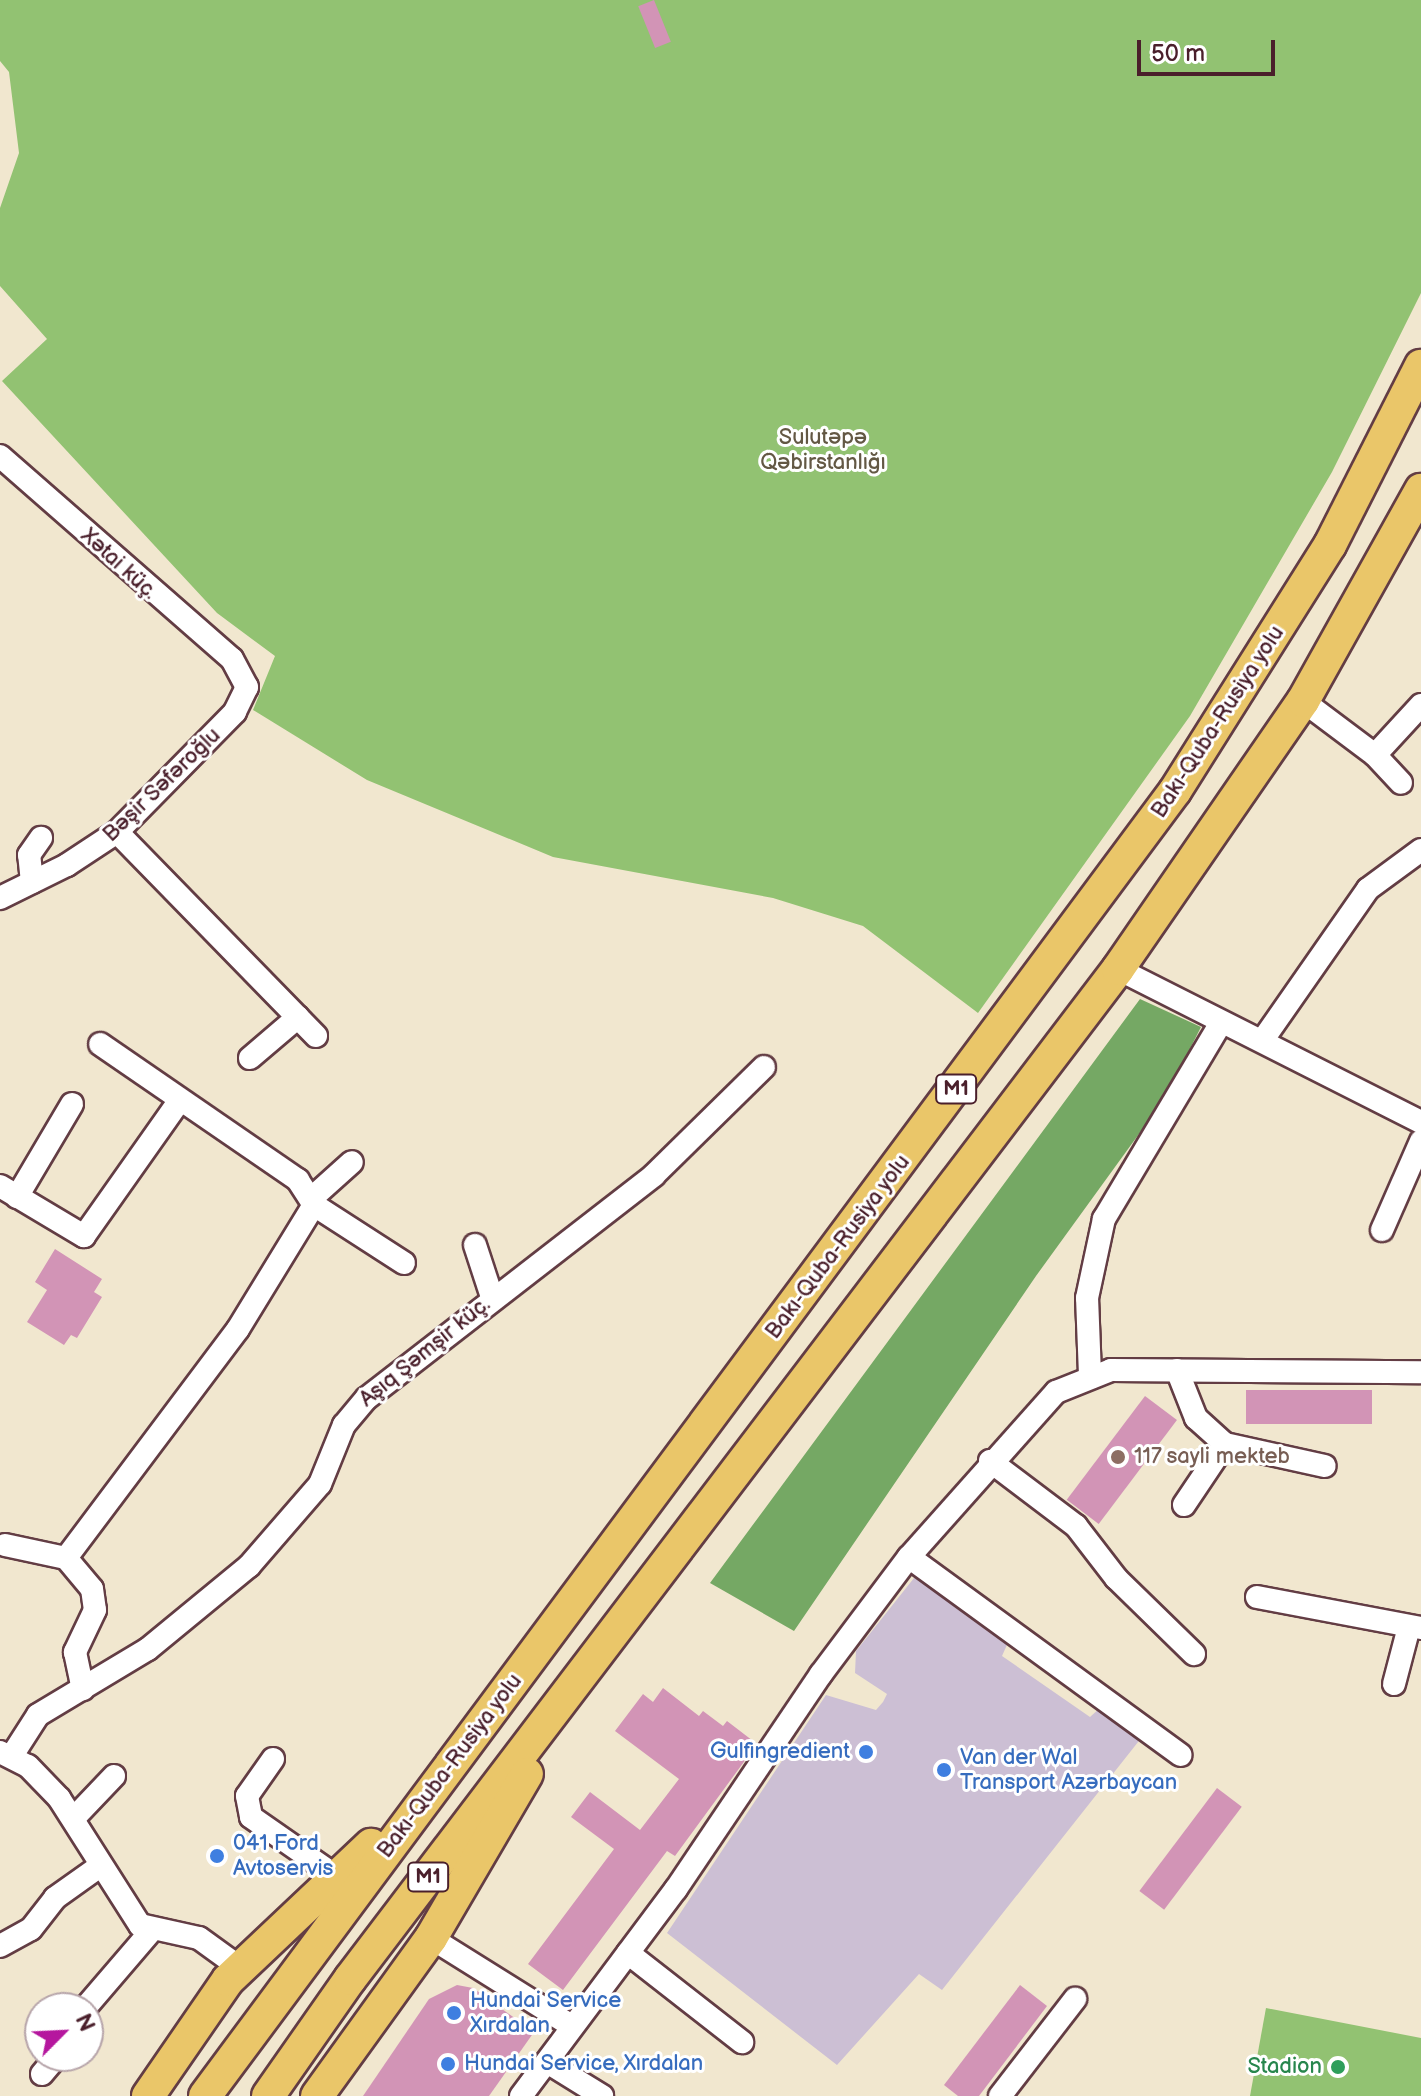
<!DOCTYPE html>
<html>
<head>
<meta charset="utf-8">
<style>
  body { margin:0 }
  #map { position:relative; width:1421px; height:2096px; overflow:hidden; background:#f1e7cf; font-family:"Balsamiq Sans",sans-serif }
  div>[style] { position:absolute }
  .industrial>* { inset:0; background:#ccbfd4 }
  .green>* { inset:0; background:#92c272 }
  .forest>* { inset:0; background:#75a864 }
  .building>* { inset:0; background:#d294b6; transform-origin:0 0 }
  .roads { filter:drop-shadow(2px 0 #633d44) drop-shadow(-2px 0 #633d44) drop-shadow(0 2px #633d44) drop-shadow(0 -2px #633d44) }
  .minor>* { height:22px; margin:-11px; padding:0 11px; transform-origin:11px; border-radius:11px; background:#fff }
  .highway>* { height:32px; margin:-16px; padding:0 16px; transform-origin:16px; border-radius:16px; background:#eac669 }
  .dots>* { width:22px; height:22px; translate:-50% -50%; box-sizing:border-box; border:4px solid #fff; border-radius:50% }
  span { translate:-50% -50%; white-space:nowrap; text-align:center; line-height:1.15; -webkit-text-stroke:6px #fff; paint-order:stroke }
  .shield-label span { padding:2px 6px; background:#fff; border:2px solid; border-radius:6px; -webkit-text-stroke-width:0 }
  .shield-label { font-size:20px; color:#4a1f2b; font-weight:700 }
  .park-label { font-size:22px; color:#635844 }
  .street-label { font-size:22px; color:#4a1f2b }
  .education-label { font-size:22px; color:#785e54 }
  .left { translate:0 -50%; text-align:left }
  .shop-label { font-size:22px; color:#366cbe }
  .right { translate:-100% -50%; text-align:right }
  .leisure-label { font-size:22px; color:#27864d }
  .north { position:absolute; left:24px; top:1992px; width:80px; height:80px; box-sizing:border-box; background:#fff; border:2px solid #b7a5aa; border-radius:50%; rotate:66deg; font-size:22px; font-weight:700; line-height:32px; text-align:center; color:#4a1f2b }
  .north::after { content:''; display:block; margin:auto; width:28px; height:36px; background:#b5179e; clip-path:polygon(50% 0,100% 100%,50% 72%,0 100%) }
  .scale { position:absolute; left:1137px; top:40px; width:138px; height:36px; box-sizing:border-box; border:4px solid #4a1f2b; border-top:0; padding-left:10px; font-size:24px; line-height:28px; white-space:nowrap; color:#4a1f2b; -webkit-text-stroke:6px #fff; paint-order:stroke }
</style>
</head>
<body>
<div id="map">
  <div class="industrial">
    <div style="clip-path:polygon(918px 1573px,1010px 1638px,1002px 1656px,1090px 1717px,1101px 1707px,1142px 1737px,942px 1990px,919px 1974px,837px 2065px,667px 1933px,826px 1695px,876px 1710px,883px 1702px,887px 1694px,855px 1673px,856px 1651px)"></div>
  </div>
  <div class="green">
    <div style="clip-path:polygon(0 0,1421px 0,1421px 293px,1332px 472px,1190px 716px,978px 1013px,863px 926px,773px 898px,553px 857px,367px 780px,253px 710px,275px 656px,217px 613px,2px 381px,47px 339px,0 286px,0 208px,19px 153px,9px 72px,0 61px)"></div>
    <div style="clip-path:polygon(1266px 2008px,1421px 2038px,1421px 2096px,1250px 2096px)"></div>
  </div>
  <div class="forest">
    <div style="clip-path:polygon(1140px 999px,1201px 1027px,1165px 1098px,1036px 1276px,794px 1631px,710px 1583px)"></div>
  </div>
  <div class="building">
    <div style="left:654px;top:0;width:45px;height:17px;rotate:68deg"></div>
    <div style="clip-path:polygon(55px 1249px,102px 1279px,94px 1292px,102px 1297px,77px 1338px,71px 1335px,64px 1345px,27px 1322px,47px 1290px,35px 1282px)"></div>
    <div style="left:1246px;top:1390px;width:126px;height:34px"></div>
    <div style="left:1145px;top:1396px;width:40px;height:130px;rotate:37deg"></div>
    <div style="clip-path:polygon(663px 1688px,699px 1716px,703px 1711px,723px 1726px,727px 1721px,757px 1744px,675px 1856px,667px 1851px,563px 1990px,528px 1964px,614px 1849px,571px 1817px,590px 1792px,640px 1830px,679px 1779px,615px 1731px,643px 1694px,653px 1702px)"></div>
    <div style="left:1217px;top:1788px;width:31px;height:129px;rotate:37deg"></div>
    <div style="clip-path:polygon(457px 1985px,473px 1988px,534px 2032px,489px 2096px,363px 2096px,429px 1999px)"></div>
    <div style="clip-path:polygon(1020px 1985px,1047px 2006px,979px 2096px,958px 2096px,944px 2085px)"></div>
  </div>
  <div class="roads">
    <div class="minor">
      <div style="left:0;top:456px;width:308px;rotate:41.2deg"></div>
      <div style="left:232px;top:659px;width:32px;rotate:62deg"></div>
      <div style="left:247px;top:687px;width:28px;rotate:116deg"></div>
      <div style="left:235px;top:712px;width:168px;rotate:134.5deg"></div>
      <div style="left:117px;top:832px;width:60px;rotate:146.6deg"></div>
      <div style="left:67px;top:865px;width:75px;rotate:153.8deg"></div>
      <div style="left:1303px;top:701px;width:90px;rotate:36.9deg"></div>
      <div style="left:1375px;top:755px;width:38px;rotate:47deg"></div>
      <div style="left:1375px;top:755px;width:68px;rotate:-47.4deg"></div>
      <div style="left:117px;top:832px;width:285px;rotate:45.7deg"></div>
      <div style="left:32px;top:882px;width:27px;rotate:-96deg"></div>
      <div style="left:29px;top:855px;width:21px;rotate:-55deg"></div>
      <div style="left:1118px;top:969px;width:339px;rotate:26.8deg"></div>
      <div style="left:1262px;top:1041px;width:185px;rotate:-55.1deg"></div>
      <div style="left:1368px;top:889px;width:66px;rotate:-36.3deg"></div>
      <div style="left:250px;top:1058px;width:63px;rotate:-40.5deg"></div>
      <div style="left:0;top:1186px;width:98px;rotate:30.8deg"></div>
      <div style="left:84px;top:1236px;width:166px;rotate:-54.8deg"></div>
      <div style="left:17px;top:1197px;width:108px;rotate:-59.4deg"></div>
      <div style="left:313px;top:1197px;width:52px;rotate:-41.9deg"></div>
      <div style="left:314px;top:1205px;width:107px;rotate:32.8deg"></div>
      <div style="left:1382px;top:1230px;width:97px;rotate:-66.3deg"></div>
      <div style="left:475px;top:1245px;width:55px;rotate:71.9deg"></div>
      <div style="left:1177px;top:1370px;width:52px;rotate:68.4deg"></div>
      <div style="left:1196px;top:1418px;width:39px;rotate:42deg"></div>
      <div style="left:1225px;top:1444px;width:102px;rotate:12.4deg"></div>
      <div style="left:1090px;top:1375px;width:77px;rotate:-92.2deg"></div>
      <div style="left:1087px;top:1298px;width:81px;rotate:-77.9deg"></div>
      <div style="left:1104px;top:1219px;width:228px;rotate:-59.2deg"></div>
      <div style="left:990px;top:1461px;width:108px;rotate:37.1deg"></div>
      <div style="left:1076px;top:1526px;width:66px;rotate:52.4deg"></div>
      <div style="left:1116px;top:1578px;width:109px;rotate:44.3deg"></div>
      <div style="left:1184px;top:1505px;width:73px;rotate:-56.1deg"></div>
      <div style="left:5px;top:1545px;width:62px;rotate:12deg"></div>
      <div style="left:66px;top:1558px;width:40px;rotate:50deg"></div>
      <div style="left:92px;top:1589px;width:21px;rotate:82deg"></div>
      <div style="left:95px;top:1610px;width:47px;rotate:115.5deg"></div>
      <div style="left:75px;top:1652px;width:38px;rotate:78deg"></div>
      <div style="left:909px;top:1557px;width:336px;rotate:36.1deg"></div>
      <div style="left:66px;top:1558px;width:286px;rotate:-53.1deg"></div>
      <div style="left:238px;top:1329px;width:145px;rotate:-58.5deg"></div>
      <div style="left:314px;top:1205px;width:30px;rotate:-123deg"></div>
      <div style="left:298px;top:1180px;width:240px;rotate:-145.5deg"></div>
      <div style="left:1257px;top:1597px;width:167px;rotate:10.7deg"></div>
      <div style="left:1394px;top:1684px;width:59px;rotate:-75.3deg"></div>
      <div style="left:0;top:1752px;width:31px;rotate:27deg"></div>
      <div style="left:28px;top:1766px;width:45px;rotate:45.9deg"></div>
      <div style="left:59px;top:1798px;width:151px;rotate:57.5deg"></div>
      <div style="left:140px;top:1925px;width:60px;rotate:12.4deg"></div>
      <div style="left:199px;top:1938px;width:49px;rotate:35.9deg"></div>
      <div style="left:13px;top:1754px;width:46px;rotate:-57.3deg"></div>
      <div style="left:38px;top:1715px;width:128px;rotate:-31deg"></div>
      <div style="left:148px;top:1649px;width:131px;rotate:-39.4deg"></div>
      <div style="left:249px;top:1566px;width:108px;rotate:-49.1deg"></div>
      <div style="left:320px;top:1484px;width:64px;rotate:-67.9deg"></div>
      <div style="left:344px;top:1425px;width:35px;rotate:-50deg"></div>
      <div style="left:367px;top:1398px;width:363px;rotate:-37.8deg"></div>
      <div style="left:654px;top:1175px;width:154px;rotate:-44.5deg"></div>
      <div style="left:273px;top:1759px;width:45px;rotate:125.1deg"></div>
      <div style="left:247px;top:1796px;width:21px;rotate:79deg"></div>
      <div style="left:251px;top:1817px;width:105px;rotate:34.9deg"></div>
      <div style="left:74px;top:1818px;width:58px;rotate:-46.4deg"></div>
      <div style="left:431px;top:1938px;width:166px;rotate:32deg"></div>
      <div style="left:0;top:1946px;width:35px;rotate:-29deg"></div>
      <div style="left:31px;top:1929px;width:39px;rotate:-52deg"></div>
      <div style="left:55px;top:1898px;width:55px;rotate:-35.4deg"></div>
      <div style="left:628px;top:1953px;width:145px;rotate:38deg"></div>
      <div style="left:85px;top:2008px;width:101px;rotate:-49.4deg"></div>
      <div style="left:547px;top:2062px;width:65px;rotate:31.7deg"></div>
      <div style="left:42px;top:2074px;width:23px;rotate:-50deg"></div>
      <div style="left:521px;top:2096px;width:259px;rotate:-53.2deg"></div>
      <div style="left:676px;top:1889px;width:259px;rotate:-56deg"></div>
      <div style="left:821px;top:1674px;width:146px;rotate:-53.1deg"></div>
      <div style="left:909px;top:1557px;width:221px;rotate:-48.3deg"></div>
      <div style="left:1056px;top:1392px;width:59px;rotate:-21.8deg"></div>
      <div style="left:1111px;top:1370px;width:310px;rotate:0.4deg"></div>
      <div style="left:1000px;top:2096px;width:123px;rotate:-52.3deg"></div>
    </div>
    <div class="highway">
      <div style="left:148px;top:2096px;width:141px;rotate:-55.4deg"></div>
      <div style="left:228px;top:1980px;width:197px;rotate:-43.4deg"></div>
      <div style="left:205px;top:2096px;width:1626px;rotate:-53.38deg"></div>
      <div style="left:1175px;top:791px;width:291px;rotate:-57.8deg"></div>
      <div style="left:1330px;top:545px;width:201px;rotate:-63.1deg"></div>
      <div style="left:268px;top:2096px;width:143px;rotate:-55deg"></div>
      <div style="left:350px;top:1979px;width:1269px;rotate:-52.75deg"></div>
      <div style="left:1118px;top:969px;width:326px;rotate:-55.4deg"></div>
      <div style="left:1303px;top:701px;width:242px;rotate:-60.8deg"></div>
      <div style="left:317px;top:2096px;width:195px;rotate:-54.2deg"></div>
      <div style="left:431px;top:1938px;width:190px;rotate:-59.7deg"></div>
    </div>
  </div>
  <div class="dots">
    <div style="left:1118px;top:1457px;background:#8d6e63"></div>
    <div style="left:866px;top:1752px;background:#3f7fe0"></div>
    <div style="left:944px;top:1770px;background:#3f7fe0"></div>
    <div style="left:217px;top:1856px;background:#3f7fe0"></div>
    <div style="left:454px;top:2013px;background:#3f7fe0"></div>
    <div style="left:448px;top:2064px;background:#3f7fe0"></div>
    <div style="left:1338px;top:2067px;background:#2e9e5b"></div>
  </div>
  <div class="shield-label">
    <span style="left:956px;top:1089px">M1</span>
    <span style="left:428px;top:1877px">M1</span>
  </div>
  <div class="park-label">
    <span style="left:823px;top:450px">Sulutəpə<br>Qəbirstanlığı</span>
  </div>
  <div class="street-label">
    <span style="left:119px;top:564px;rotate:42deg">Xətai küç.</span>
    <span style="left:1218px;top:722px;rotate:-57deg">Bakı-Quba-Rusiya yolu</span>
    <span style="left:162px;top:785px;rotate:-44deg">Bəşir Səfəroğlu</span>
    <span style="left:838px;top:1247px;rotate:-53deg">Bakı-Quba-Rusiya yolu</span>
    <span style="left:425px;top:1352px;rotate:-39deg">Aşıq Şəmşir küç.</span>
    <span style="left:450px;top:1766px;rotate:-53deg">Bakı-Quba-Rusiya yolu</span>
  </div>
  <div class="education-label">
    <span class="left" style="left:1134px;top:1457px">117 sayli mekteb</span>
  </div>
  <div class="shop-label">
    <span class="right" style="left:850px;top:1752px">Gulfingredient</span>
    <span class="left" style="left:960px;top:1770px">Van der Wal<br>Transport Azərbaycan</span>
    <span class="left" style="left:233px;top:1856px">041 Ford<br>Avtoservis</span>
    <span class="left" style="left:470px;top:2013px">Hundai Service<br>Xırdalan</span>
    <span class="left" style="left:464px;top:2064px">Hundai Service, Xırdalan</span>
  </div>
  <div class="leisure-label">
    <span class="right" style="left:1322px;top:2067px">Stadion</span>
  </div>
  <div class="north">N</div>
  <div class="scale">50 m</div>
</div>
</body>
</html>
